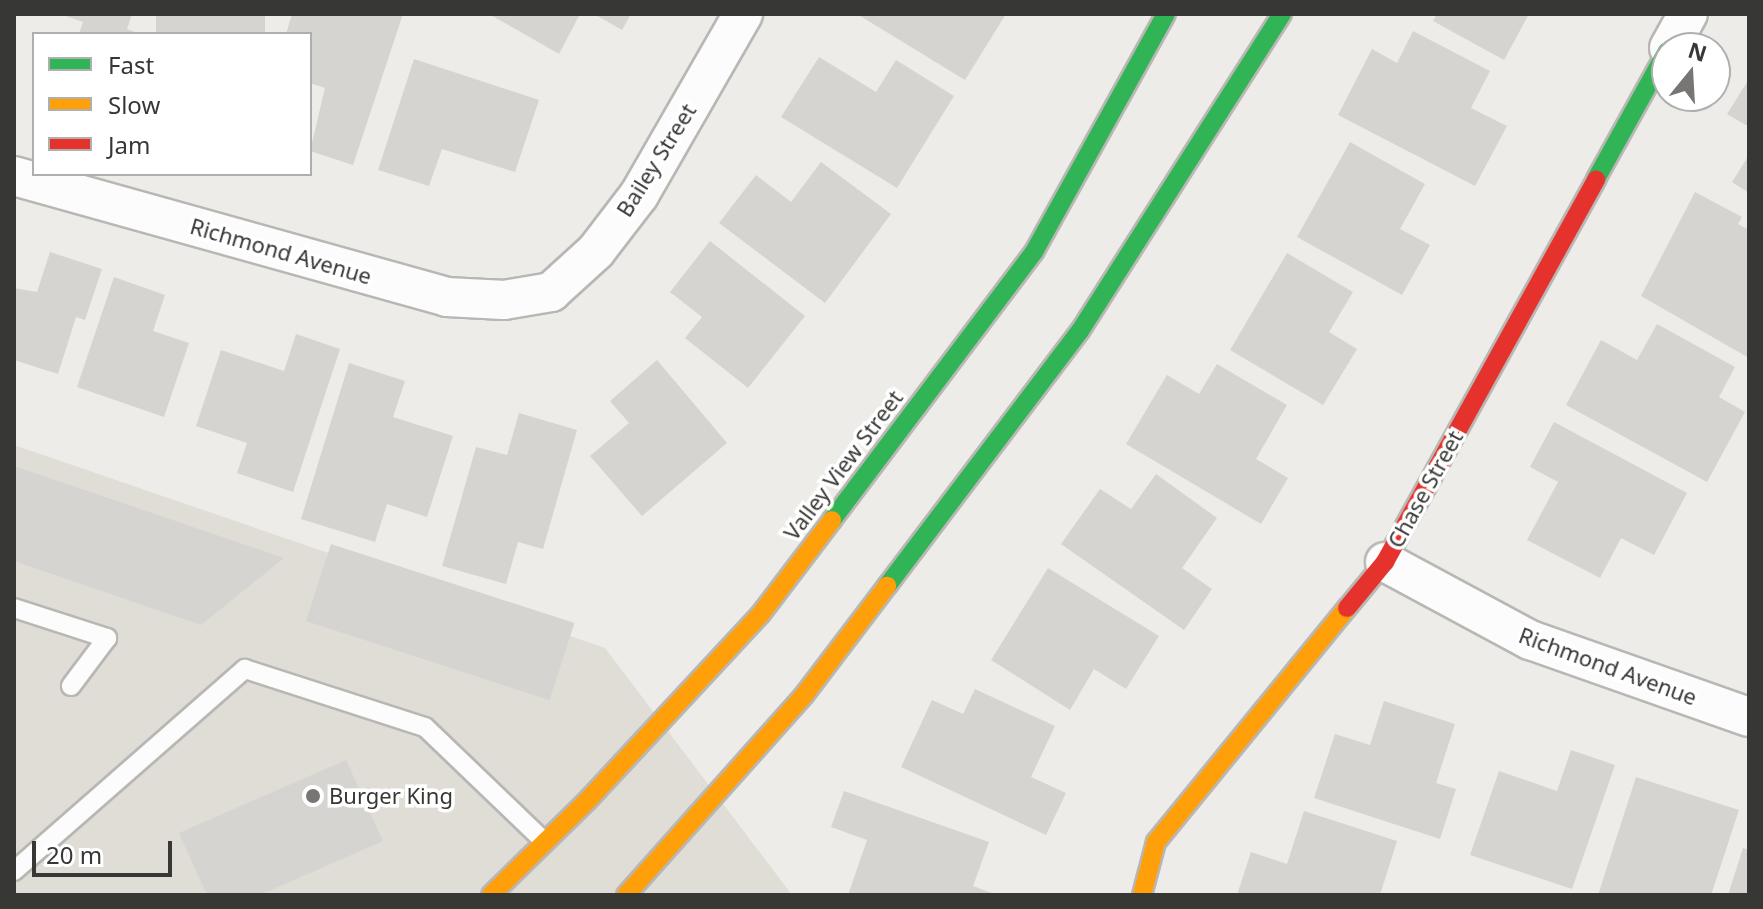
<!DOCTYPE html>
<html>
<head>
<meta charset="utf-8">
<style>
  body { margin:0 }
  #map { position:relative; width:1763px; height:909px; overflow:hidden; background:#edece8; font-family:"Noto Sans",sans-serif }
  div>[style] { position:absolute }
  .built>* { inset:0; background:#dfddd5 }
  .building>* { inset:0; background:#d5d4d1; transform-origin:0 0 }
  .roads { filter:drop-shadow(2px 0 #b8b7b4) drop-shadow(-2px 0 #b8b7b4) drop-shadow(0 2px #b8b7b4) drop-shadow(0 -2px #b8b7b4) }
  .lane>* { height:18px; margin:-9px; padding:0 9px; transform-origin:9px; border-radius:9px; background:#fcfcfc }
  .street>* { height:38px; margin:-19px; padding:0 19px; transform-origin:19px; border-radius:19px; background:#fcfcfc }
  .fast>* { height:18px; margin:-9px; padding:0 9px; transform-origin:9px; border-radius:9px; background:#30b455 }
  .slow>* { height:18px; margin:-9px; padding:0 9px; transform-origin:9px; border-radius:9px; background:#ff9f0a }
  .jam>* { height:18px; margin:-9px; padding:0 9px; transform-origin:9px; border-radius:9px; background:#e5322d }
  .dots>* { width:22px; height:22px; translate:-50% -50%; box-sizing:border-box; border:4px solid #fff; border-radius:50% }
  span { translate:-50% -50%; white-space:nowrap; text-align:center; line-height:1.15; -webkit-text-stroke:7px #fff; paint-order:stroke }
  .street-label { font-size:22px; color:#373735 }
  .poi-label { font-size:22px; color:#373735 }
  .left { translate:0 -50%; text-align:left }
  .frame { position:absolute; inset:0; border:16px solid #373735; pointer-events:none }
  .legend { position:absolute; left:32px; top:32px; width:280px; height:144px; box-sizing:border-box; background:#fff; border:2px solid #afafae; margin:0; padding:10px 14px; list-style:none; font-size:24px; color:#373735 }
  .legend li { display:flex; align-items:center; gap:16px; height:40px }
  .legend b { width:40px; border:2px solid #afafae }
  .north { position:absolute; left:1651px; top:32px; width:80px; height:80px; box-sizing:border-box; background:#fff; border:2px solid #afafae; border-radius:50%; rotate:18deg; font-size:22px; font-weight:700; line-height:32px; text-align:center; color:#373735 }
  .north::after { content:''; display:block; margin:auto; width:28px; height:36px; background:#777674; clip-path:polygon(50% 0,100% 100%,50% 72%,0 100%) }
  .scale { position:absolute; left:32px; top:841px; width:140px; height:36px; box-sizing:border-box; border:4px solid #373735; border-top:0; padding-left:10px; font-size:24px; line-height:28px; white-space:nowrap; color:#373735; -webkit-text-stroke:6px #fff; paint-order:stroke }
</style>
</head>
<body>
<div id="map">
  <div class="built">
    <div style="clip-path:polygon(14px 445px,605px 648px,792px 895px,14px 895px)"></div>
  </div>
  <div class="building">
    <div style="clip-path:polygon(60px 14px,132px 14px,127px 29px,140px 34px,79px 34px,83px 22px)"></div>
    <div style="left:156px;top:14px;width:109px;height:21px"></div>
    <div style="clip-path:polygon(292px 14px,403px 14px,353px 165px,310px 151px,325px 88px,310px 83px,310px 34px,286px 34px)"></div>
    <div style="clip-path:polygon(489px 14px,580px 14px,559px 54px)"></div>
    <div style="clip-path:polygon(594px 14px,631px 14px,622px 30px)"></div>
    <div style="clip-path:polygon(857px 14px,1006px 14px,965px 80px)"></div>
    <div style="clip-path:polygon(1437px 14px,1529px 14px,1504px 60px,1433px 21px)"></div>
    <div style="clip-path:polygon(1413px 31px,1490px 71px,1471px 108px,1507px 126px,1475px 186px,1338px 115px,1372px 49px,1397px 63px)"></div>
    <div style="clip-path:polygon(819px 57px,876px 92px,896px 60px,954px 96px,897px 188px,781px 117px)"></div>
    <div style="clip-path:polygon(414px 59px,539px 100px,515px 172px,442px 149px,429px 186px,378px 170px)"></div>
    <div style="clip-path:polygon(1749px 79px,1749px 127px,1727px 114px)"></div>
    <div style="clip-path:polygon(1350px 142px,1425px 184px,1400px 229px,1430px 245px,1402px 295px,1297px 237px)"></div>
    <div style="clip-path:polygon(1749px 155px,1749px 193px,1732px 182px)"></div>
    <div style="clip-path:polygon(821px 162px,891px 214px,825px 303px,719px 223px,756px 175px,791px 202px)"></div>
    <div style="clip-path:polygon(1695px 192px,1742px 217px,1738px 224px,1749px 230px,1749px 358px,1641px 296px)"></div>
    <div style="clip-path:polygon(710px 241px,805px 316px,748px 388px,685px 338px,702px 317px,670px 292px)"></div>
    <div style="clip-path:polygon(50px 252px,102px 269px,85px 320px,76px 317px,58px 374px,14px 360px,14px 288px,37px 292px)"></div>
    <div style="clip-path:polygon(1287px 253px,1353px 292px,1329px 332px,1357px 349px,1323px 405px,1230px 350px)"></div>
    <div style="clip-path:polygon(114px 277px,165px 295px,153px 331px,189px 343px,164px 417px,77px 387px)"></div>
    <div style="clip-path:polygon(1657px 324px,1735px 367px,1719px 397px,1745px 412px,1707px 482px,1566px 405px,1601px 340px,1637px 360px)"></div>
    <div style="clip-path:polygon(296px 334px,340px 349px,293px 492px,237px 473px,247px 443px,196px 426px,221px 350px,284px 371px)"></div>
    <div style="clip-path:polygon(657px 360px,727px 443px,642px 516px,590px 456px,629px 423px,610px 401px)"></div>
    <div style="clip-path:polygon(349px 363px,405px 381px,393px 417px,453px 436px,427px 517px,387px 504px,375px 542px,301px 519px)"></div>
    <div style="clip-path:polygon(1217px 364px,1287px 405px,1256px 459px,1288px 478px,1261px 524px,1126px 444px,1167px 375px,1199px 394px)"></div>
    <div style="clip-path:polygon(519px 413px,577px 430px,543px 549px,518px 542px,506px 584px,442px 566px,476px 447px,507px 455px)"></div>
    <div style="clip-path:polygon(1554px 422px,1687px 493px,1654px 555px,1621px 538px,1600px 578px,1527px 540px,1558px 482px,1530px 467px)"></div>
    <div style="clip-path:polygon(14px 466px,284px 558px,201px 625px,14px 561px)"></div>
    <div style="clip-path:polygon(1156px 474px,1217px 518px,1182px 568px,1212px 589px,1184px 630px,1061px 544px,1100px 489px,1131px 509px)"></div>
    <div style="left:331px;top:544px;width:256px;height:81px;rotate:18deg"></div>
    <div style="clip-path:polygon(1048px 568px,1159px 636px,1126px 689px,1094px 669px,1070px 710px,991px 660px)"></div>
    <div style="clip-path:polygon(975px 689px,1055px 726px,1031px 777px,1066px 793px,1046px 835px,901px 767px,932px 700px,963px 714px)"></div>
    <div style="clip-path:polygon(1384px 701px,1455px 724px,1436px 783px,1456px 789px,1440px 839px,1314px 798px,1335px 734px,1370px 745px)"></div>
    <div style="clip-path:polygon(1571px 750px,1615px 765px,1572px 889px,1470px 855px,1499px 771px,1557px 791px)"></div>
    <div style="clip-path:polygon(346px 760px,383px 841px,260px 895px,207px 895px,179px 833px)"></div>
    <div style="clip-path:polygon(1636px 777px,1739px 810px,1711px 895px,1598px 895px)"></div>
    <div style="clip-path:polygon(844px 791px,989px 842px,973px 886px,997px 895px,848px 895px,867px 840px,831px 827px)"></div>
    <div style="clip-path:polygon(1304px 811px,1397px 841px,1380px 895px,1237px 895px,1251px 852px,1287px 864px)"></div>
    <div style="clip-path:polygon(1743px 848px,1749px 850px,1749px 895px,1728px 895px)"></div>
  </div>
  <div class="roads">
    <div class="lane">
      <div style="left:14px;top:608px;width:98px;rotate:17.9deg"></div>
      <div style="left:107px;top:638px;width:60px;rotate:126.9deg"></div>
      <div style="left:14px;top:871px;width:307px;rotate:-41.2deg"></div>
      <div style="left:245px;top:669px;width:189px;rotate:17.9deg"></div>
      <div style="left:425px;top:727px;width:166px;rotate:43.8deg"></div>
    </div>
    <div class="street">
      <div style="left:1669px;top:48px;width:39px;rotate:-61deg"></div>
      <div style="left:14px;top:176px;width:450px;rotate:15.6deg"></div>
      <div style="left:447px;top:297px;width:57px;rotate:3deg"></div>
      <div style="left:504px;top:300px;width:48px;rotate:-9.7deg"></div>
      <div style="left:551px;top:292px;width:61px;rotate:-42.3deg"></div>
      <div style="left:596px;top:251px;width:71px;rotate:-52.5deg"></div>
      <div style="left:639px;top:195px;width:209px;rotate:-60.1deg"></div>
      <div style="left:1385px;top:562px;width:165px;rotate:28.3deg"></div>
      <div style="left:1530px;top:640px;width:232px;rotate:19.4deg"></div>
    </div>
    <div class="fast">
      <div style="left:1596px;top:179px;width:146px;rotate:-61deg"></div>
      <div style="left:832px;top:520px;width:336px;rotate:-53deg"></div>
      <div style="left:1034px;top:252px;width:272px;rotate:-61deg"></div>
      <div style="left:887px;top:586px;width:320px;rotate:-52.9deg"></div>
      <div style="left:1080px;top:331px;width:376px;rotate:-57.5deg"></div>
    </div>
    <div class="slow">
      <div style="left:491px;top:895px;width:134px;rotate:-44.4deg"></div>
      <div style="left:587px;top:801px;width:254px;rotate:-47.1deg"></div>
      <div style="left:760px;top:615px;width:119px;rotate:-52.8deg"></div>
      <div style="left:626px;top:895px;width:269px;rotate:-48.3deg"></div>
      <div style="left:805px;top:694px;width:136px;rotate:-52.8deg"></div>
      <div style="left:1142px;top:895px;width:55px;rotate:-75.2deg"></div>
      <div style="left:1156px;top:842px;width:302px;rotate:-50.8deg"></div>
    </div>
    <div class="jam">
      <div style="left:1347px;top:608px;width:60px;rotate:-50.4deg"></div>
      <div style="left:1385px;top:562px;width:437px;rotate:-61.1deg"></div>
    </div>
  </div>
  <div class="dots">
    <div style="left:313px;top:796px;background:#777674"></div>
  </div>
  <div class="street-label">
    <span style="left:656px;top:160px;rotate:-58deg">Bailey Street</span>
    <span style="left:281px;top:251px;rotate:16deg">Richmond Avenue</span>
    <span style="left:843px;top:465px;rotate:-53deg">Valley View Street</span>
    <span style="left:1425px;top:489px;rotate:-61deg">Chase Street</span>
    <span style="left:1608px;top:666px;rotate:20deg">Richmond Avenue</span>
  </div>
  <div class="poi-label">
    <span class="left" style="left:329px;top:796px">Burger King</span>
  </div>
  <div class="frame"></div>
  <ul class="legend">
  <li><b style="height:10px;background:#30b455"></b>Fast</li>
  <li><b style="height:10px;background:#ff9f0a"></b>Slow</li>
  <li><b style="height:10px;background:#e5322d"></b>Jam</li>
  </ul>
  <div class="north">N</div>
  <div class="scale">20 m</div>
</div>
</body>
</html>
